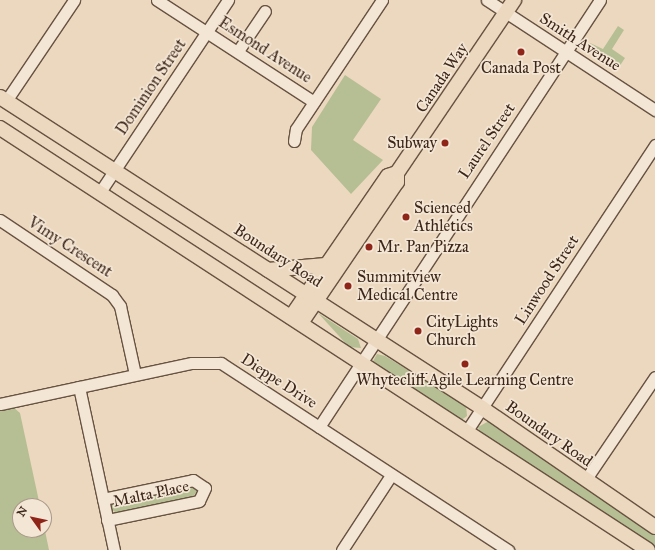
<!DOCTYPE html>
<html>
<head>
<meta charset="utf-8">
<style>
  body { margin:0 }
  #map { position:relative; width:655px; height:550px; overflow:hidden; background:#ecd8be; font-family:"IM FELL Great Primer",serif }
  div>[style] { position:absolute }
  .green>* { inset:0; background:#b6bf93 }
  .roads { filter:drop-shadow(1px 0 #685242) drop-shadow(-1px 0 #685242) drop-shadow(0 1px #685242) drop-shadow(0 -1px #685242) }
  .minor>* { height:11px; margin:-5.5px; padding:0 5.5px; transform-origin:5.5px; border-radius:5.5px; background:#f3e6d5 }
  .major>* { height:14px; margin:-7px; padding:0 7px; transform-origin:7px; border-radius:7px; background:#ecd8be }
  .dots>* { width:11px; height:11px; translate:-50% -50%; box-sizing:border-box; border:2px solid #f3e6d5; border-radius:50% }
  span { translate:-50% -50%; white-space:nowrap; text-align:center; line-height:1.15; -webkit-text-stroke:3.5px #f3e6d5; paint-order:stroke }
  .street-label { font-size:16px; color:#3c2619 }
  .poi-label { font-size:16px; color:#3c2619 }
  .right { translate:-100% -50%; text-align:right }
  .left { translate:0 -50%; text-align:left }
  .north { position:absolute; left:12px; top:498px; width:40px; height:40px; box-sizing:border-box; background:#f3e6d5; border:1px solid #aa998a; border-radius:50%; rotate:303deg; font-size:11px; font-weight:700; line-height:16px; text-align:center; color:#3c2619 }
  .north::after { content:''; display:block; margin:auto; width:14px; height:18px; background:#8f2418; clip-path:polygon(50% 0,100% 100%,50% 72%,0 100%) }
</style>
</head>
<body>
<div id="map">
  <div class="green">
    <div style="clip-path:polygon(618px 26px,624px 30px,612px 49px,625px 58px,619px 67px,587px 47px,590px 43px,603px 49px)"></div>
    <div style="clip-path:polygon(345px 75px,381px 99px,353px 140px,383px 160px,351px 194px,311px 150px,312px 127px)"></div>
    <div style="clip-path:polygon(318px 313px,358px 339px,361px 348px,349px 347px)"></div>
    <div style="clip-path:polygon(377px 354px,385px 356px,466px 405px,467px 416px,460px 421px,372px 363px)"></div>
    <div style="clip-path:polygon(13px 407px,20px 413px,40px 506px,20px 506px,20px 530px,44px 530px,44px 526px,49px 550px,0 550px,0 409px)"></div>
    <div style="clip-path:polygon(489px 421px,655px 534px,655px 549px,480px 435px,478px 427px)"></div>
    <div style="clip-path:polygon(192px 485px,198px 490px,192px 498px,118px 514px,111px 509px,112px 502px)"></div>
  </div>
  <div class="roads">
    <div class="minor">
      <div style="left:157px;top:0;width:187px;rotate:33deg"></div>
      <div style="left:487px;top:0;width:201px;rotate:33.2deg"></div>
      <div style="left:238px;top:51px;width:48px;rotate:-56deg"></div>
      <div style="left:6px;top:101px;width:122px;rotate:-56deg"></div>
      <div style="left:294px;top:141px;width:12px;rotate:-81deg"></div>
      <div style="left:296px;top:129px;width:155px;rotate:-56.3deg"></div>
      <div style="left:100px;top:192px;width:231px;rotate:-56.3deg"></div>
      <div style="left:0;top:220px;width:135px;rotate:33.8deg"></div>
      <div style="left:112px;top:295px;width:14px;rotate:54deg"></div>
      <div style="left:120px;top:306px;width:70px;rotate:77.6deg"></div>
      <div style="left:79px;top:387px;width:167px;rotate:77.9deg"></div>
      <div style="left:0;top:404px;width:196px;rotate:-12.1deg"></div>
      <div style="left:192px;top:363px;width:29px"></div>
      <div style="left:221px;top:363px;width:343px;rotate:33.1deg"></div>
      <div style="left:319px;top:427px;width:511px;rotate:-56.65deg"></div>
      <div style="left:466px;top:432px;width:344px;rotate:-56.6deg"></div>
      <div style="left:586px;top:479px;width:123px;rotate:-55.9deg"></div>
      <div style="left:103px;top:499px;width:92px;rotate:-11.9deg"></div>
      <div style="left:193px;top:480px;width:14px;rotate:34deg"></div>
      <div style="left:205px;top:488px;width:14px;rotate:115deg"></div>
      <div style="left:199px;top:501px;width:94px;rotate:168.3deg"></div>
      <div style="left:342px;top:550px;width:90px;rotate:-56.8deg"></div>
    </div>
    <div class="major">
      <div style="left:0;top:97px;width:574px;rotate:32.83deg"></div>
      <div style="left:482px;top:408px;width:210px;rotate:34.5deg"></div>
      <div style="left:0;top:128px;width:773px;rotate:33.07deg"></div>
      <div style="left:268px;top:270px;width:58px;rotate:-4.9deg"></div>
      <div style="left:291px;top:317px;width:171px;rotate:-55.5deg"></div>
      <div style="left:388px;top:176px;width:9px;rotate:-18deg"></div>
      <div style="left:301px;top:323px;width:171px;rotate:-55.8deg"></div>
      <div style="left:397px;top:182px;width:9px;rotate:-90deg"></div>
      <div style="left:397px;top:173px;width:209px;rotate:-55.9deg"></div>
    </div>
  </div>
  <div class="dots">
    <div style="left:521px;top:52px;background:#8f2418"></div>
    <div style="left:445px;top:143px;background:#8f2418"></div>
    <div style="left:406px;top:217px;background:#8f2418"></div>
    <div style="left:369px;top:247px;background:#8f2418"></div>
    <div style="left:348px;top:286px;background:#8f2418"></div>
    <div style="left:418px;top:331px;background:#8f2418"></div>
    <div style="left:465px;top:364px;background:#8f2418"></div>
  </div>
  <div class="street-label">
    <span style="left:580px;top:42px;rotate:33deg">Smith Avenue</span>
    <span style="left:265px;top:50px;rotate:33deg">Esmond Avenue</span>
    <span style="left:442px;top:78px;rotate:-56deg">Canada Way</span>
    <span style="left:151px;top:87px;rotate:-56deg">Dominion Street</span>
    <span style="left:487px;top:141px;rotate:-56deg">Laurel Street</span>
    <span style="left:70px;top:247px;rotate:33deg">Vimy Crescent</span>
    <span style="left:278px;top:256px;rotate:33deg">Boundary Road</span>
    <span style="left:547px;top:280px;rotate:-57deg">Linwood Street</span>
    <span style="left:279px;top:381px;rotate:33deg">Dieppe Drive</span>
    <span style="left:549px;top:434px;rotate:35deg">Boundary Road</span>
    <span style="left:151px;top:494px;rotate:-12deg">Malta Place</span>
  </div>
  <div class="poi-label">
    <span style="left:521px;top:68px">Canada Post</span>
    <span class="right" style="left:437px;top:143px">Subway</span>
    <span class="left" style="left:414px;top:217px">Scienced<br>Athletics</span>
    <span class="left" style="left:377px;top:247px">Mr. Pan Pizza</span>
    <span class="left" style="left:357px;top:286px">Summitview<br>Medical Centre</span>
    <span class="left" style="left:426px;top:331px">CityLights<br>Church</span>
    <span style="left:465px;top:380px">Whytecliff Agile Learning Centre</span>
  </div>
  <div class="north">N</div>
</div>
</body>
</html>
